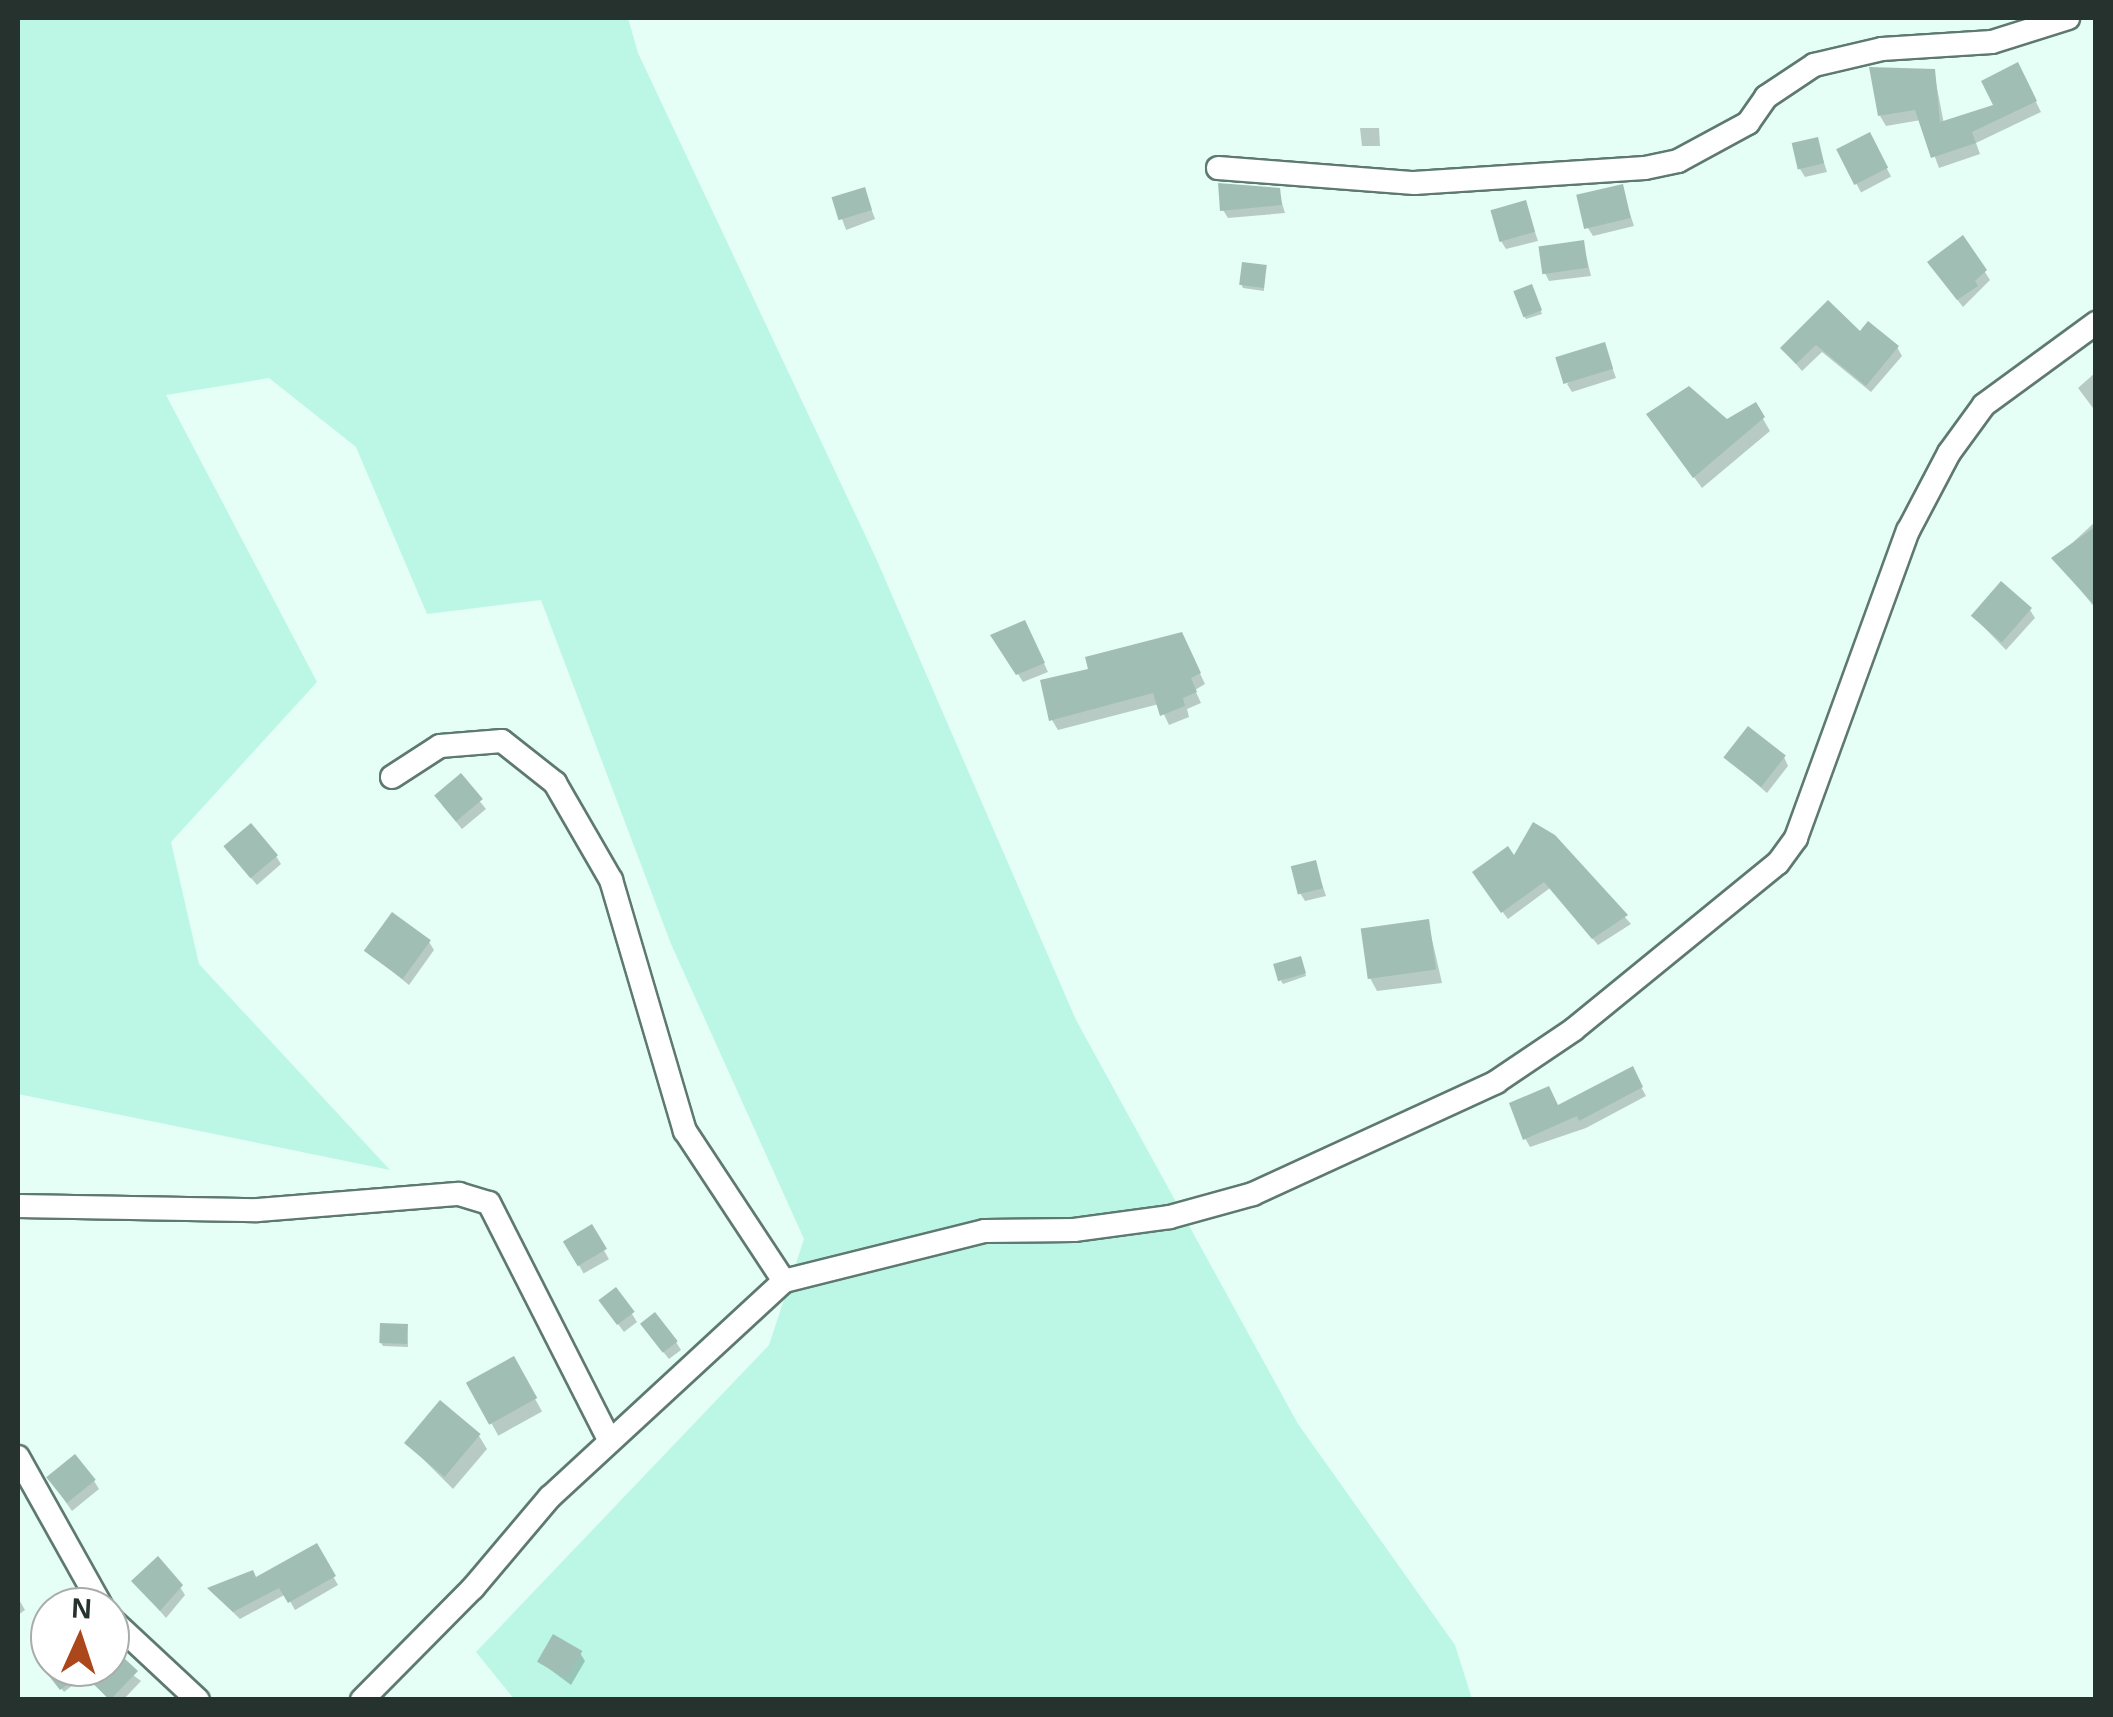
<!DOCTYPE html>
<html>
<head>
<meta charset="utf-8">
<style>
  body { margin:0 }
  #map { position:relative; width:2113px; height:1717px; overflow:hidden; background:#e5fef6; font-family:Arial,sans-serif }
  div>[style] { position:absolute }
  .green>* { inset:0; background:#bcf7e6 }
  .shadow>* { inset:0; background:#0003; transform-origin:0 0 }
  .building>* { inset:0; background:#a1beb5; transform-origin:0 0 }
  .roads { filter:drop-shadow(2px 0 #5e7971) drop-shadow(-2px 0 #5e7971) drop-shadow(0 2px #5e7971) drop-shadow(0 -2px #5e7971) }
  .minor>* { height:22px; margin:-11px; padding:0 11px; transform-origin:11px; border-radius:11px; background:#fff }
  span { translate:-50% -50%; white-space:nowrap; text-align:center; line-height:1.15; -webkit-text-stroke:10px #fff; paint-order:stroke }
  .frame { position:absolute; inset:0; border:20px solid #26322e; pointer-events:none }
  .north { position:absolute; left:30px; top:1587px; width:100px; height:100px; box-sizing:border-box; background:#fff; border:2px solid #a8adab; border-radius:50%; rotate:3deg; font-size:28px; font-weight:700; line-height:40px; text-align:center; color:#26322e }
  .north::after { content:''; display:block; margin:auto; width:35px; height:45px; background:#ac461b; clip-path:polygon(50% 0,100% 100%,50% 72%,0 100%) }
</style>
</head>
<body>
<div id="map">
  <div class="green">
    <div style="clip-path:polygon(18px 18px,628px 18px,638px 53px,875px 556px,1076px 1020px,1298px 1424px,1455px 1645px,1472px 1699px,514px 1699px,476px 1652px,769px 1345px,804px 1239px,671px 944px,541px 600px,427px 614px,356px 447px,269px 378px,166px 395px,317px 682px,171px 842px,199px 964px,390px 1170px,18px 1094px)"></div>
  </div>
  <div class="shadow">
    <div style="clip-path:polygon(1934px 72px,1944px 124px,1997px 107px,2023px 76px,2041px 112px,1976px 143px,1980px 154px,1939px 168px,1921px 120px,1886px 126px,1880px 116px)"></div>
    <div style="clip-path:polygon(1360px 128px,1379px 128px,1380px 146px,1362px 146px)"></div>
    <div style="left:1869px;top:135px;width:47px;height:34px;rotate:62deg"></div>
    <div style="clip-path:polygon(1817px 140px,1827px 172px,1805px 177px,1800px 169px)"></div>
    <div style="clip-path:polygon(1621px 187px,1634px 226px,1593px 236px,1588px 228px)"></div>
    <div style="left:864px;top:190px;width:31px;height:31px;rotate:69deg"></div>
    <div style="clip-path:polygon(1278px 190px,1285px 213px,1228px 218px,1223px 210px)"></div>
    <div style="clip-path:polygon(1525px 202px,1538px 241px,1506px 249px,1501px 241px)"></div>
    <div style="clip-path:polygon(1583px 242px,1591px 276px,1549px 281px,1545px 273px)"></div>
    <div style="clip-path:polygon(1265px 268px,1264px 291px,1243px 288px,1241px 284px)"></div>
    <div style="clip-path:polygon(1935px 271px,1985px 272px,1990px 280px,1963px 307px)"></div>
    <div style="clip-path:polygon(1533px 290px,1542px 314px,1526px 319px,1524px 316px)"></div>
    <div style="clip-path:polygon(1860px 335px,1897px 347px,1902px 356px,1871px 392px,1822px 352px,1802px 371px,1783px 349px)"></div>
    <div style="clip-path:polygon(1604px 345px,1616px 378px,1572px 392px,1567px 384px)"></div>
    <div style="clip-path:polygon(2096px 372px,2096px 412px,2078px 388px)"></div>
    <div style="clip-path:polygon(1755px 405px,1770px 431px,1702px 488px,1657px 427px,1727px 422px)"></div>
    <div style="clip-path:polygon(2096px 521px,2096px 609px,2055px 559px)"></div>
    <div style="clip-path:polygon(2030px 610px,2035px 618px,2006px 650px,1973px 616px)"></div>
    <div style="clip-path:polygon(1029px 631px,1048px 672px,1023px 682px,994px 636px)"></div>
    <div style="clip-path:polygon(1187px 646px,1205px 684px,1195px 690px,1201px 703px,1187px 709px,1189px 717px,1169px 725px,1159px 704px,1058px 730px,1052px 720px,1092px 671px)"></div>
    <div style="clip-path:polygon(1726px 757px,1784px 757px,1788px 766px,1767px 793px)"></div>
    <div style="clip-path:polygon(460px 777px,486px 809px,462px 829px,442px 805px)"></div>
    <div style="clip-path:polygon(1554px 837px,1631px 924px,1598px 945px,1550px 888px,1508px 919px,1479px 881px)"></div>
    <div style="clip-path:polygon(232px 856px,276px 856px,281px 864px,257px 885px)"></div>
    <div style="clip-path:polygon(1315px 863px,1326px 896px,1305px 901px,1300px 893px)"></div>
    <div style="clip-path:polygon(1428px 922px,1442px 983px,1377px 991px,1370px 978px)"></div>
    <div style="clip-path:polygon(429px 942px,434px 950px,409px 985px,367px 951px)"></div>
    <div style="clip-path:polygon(1301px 962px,1306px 976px,1283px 984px,1281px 981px)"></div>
    <div style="clip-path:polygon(1632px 1070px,1646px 1096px,1586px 1128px,1530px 1147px,1525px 1138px,1557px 1108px)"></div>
    <div style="left:591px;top:1227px;width:37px;height:29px;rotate:61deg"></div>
    <div style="clip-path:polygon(606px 1308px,632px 1314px,637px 1322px,624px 1332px)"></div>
    <div style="clip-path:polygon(407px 1327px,408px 1347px,383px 1346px,381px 1343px)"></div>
    <div style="clip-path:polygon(648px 1333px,676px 1342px,681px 1350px,669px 1359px)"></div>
    <div style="left:513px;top:1359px;width:60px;height:50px;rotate:61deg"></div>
    <div style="clip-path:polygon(479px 1436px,487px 1449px,453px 1489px,407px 1443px)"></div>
    <div style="clip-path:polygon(94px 1481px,99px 1489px,72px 1511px,55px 1487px)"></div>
    <div style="clip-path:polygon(316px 1546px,338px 1585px,295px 1610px,286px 1594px,240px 1619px,210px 1590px,256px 1580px)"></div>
    <div style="clip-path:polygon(135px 1582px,180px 1587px,185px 1595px,166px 1618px)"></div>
    <div style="clip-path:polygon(18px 1598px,25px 1610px,18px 1615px)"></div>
    <div style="clip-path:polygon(49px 1647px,50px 1667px,66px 1667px,78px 1681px,64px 1692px,37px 1656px)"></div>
    <div style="clip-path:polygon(580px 1653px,585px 1661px,571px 1685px,540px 1662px)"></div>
    <div style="clip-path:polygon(110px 1658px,141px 1681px,123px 1700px,109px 1700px,90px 1679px,110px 1667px)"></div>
  </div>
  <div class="building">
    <div style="clip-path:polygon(2018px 62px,2037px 101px,1972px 132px,1976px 143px,1931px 158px,1915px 110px,1878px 116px,1869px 67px,1935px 69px,1940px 122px,1993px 105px,1981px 81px)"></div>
    <div style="left:1870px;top:132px;width:40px;height:38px;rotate:63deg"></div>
    <div style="left:1818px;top:137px;width:27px;height:27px;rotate:77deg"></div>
    <div style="clip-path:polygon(1218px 183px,1280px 188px,1282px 205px,1220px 211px)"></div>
    <div style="left:1623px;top:184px;width:35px;height:48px;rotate:77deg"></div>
    <div style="left:865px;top:187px;width:24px;height:35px;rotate:73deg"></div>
    <div style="left:1526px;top:200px;width:33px;height:37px;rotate:74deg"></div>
    <div style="clip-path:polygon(1963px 235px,1987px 270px,1975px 281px,1978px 286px,1957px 300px,1927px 262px)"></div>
    <div style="left:1584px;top:240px;width:28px;height:46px;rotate:82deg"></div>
    <div style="left:1242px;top:262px;width:25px;height:23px;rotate:7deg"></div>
    <div style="left:1532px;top:284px;width:28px;height:20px;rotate:69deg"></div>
    <div style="clip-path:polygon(1828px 300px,1860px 331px,1868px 321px,1899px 346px,1866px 386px,1816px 345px,1796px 364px,1780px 348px)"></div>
    <div style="left:1605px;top:342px;width:28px;height:52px;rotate:73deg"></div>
    <div style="clip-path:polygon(1689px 386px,1727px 419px,1756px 402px,1765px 417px,1693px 478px,1646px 414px)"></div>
    <div style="clip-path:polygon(2096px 526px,2096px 607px,2051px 558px)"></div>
    <div style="left:2001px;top:581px;width:41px;height:46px;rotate:41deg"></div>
    <div style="clip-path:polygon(1025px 620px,1045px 663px,1016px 675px,990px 635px)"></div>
    <div style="clip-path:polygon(1182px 632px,1201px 673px,1191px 678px,1197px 692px,1183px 698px,1185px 706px,1160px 716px,1153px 693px,1049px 721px,1040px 680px,1088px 669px,1085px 657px)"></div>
    <div style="left:1748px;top:726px;width:48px;height:40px;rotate:38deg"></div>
    <div style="left:461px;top:773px;width:34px;height:35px;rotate:50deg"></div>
    <div style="clip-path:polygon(1533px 822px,1555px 835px,1628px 915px,1592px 939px,1544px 882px,1501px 913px,1472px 872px,1508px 846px,1514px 855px)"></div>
    <div style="left:251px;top:823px;width:42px;height:36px;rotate:50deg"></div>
    <div style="left:1316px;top:860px;width:29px;height:26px;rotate:76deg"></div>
    <div style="left:392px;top:912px;width:48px;height:48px;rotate:36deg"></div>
    <div style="left:1429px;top:919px;width:51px;height:69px;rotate:82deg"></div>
    <div style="left:1301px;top:956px;width:18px;height:29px;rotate:74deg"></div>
    <div style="clip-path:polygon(1633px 1066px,1643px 1087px,1579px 1121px,1577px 1116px,1523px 1140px,1509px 1103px,1549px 1086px,1558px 1105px)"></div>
    <div style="left:592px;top:1224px;width:29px;height:34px;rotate:59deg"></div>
    <div style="left:616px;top:1287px;width:31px;height:22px;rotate:53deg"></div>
    <div style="left:655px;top:1312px;width:37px;height:19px;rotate:52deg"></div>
    <div style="left:380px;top:1323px;width:28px;height:20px;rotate:2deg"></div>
    <div style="left:514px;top:1356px;width:48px;height:55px;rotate:61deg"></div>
    <div style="left:440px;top:1400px;width:53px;height:56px;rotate:40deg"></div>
    <div style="left:75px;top:1454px;width:33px;height:37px;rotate:51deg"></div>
    <div style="clip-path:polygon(317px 1543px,336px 1576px,288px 1603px,279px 1588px,233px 1612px,207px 1588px,253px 1570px,256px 1577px)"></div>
    <div style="clip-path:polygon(158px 1556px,183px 1585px,160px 1611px,131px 1581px)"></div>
    <div style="left:553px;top:1634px;width:34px;height:32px;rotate:30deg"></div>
    <div style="clip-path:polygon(110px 1645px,138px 1671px,110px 1700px,87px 1678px,98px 1667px,110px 1667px)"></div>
    <div style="clip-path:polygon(42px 1667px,92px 1667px,60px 1690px)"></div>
  </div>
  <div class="roads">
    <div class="minor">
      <div style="left:1218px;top:168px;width:197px;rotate:4.4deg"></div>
      <div style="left:1414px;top:183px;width:231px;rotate:-3.7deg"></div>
      <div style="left:1645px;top:168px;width:34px;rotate:-12deg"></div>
      <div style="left:1678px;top:161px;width:80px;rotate:-28.5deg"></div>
      <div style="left:1748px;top:123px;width:32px;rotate:-55deg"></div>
      <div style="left:1766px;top:97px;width:58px;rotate:-33.7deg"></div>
      <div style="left:1814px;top:65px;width:70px;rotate:-13.2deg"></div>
      <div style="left:1882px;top:49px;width:110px;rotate:-3.6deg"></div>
      <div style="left:1992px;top:42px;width:80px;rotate:-17.5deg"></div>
      <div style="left:392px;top:777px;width:57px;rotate:-32.9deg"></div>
      <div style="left:440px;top:746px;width:62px;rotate:-4.6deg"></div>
      <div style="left:502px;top:741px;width:68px;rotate:38.4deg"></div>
      <div style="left:555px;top:783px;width:112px;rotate:60deg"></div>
      <div style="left:611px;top:880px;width:262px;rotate:73.6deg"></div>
      <div style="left:685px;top:1131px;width:180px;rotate:56.6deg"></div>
      <div style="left:18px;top:1206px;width:240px;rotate:1deg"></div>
      <div style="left:258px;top:1210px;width:202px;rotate:-4.6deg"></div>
      <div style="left:459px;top:1194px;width:31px;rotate:17deg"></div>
      <div style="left:489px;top:1203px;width:266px;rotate:63.1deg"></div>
      <div style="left:18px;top:1457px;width:172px;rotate:60.8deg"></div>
      <div style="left:110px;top:1618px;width:120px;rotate:43deg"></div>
      <div style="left:362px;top:1700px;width:158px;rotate:-45.3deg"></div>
      <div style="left:473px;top:1588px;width:119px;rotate:-49.8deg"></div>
      <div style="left:550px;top:1497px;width:318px;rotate:-42.7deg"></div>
      <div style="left:784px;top:1281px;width:207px;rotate:-14deg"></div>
      <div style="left:985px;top:1231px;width:89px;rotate:-0.6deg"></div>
      <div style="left:1074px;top:1230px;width:97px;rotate:-7.7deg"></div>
      <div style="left:1170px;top:1217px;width:86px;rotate:-15.5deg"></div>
      <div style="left:1253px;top:1194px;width:268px;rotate:-24.7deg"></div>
      <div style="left:1496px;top:1082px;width:93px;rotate:-34deg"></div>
      <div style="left:1573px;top:1030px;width:264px;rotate:-39.2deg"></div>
      <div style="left:1778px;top:863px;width:31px;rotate:-54deg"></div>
      <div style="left:1796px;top:838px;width:327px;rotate:-70deg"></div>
      <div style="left:1908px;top:531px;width:88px;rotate:-62.3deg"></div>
      <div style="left:1949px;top:453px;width:59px;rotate:-53.9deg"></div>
      <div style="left:1984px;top:405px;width:139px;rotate:-36.2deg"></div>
    </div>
  </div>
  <div class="frame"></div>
  <div class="north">N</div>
</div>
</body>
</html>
